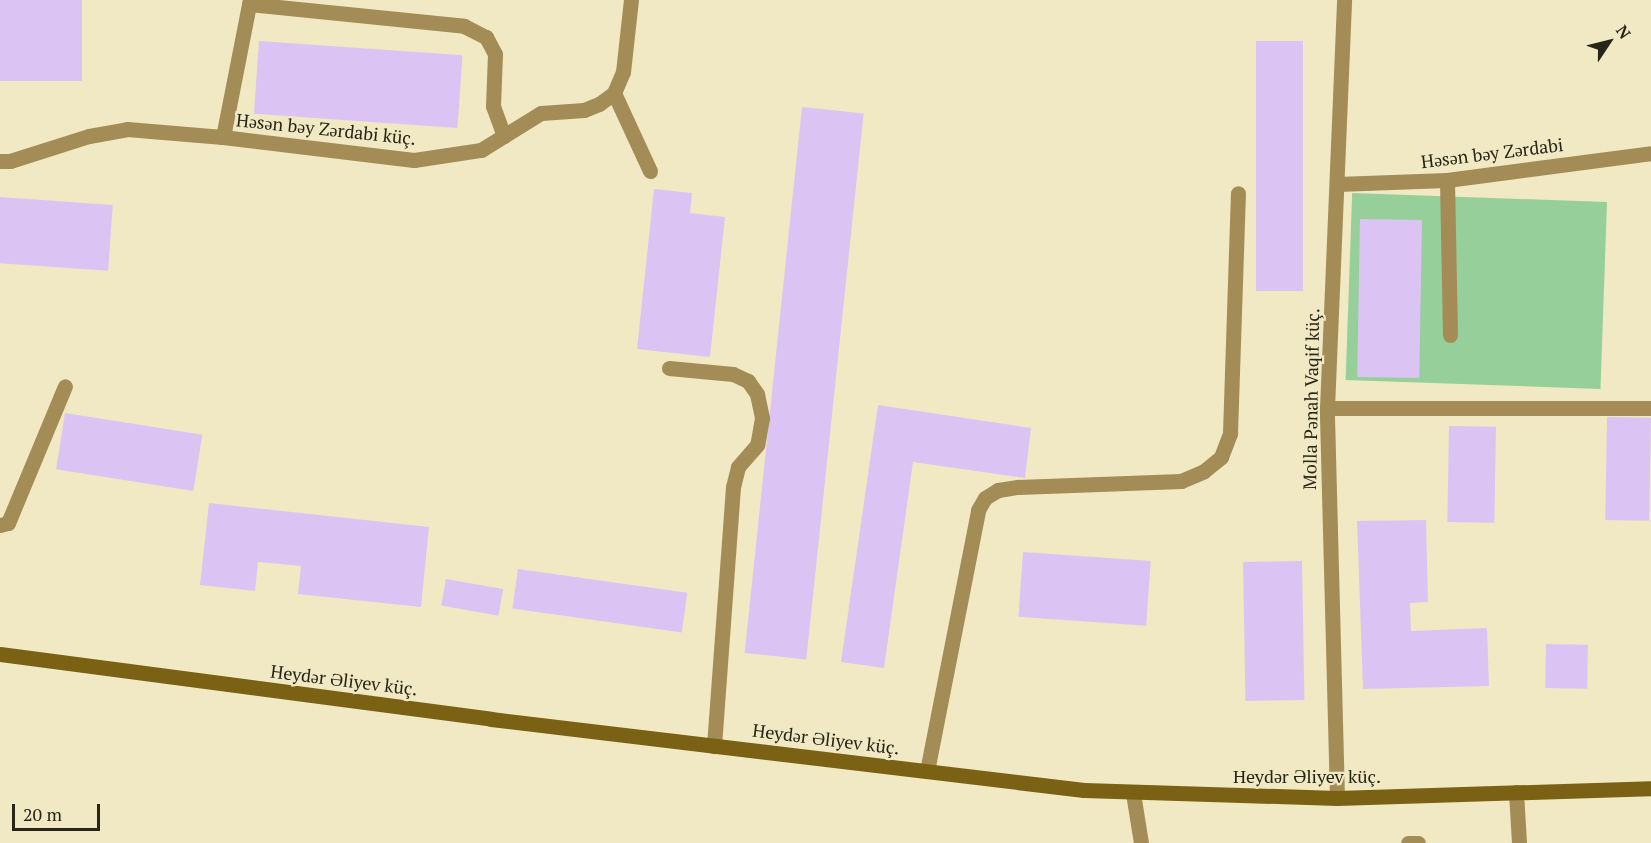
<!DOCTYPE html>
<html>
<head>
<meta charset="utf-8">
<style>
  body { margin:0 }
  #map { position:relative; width:1651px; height:843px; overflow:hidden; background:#f0e9c4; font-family:"PT Serif",serif }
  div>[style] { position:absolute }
  .green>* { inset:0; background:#96cf9a; transform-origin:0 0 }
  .building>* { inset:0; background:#dbc4f3; transform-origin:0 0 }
  .service>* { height:15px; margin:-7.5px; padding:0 7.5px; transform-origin:7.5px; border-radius:7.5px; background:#a38c55 }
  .minor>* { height:15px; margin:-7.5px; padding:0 7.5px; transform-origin:7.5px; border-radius:7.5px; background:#a38c55 }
  .tertiary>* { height:15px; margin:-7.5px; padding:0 7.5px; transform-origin:7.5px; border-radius:7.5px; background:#a38c55 }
  .secondary>* { height:15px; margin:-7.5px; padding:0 7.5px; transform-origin:7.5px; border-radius:7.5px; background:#7b6114 }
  span { translate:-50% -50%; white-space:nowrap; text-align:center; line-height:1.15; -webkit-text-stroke:4.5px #f0e9c4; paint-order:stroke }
  .street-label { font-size:18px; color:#272517 }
  .north { position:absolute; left:1579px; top:12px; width:60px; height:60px; -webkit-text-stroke:4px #f0e9c4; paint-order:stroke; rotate:55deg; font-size:16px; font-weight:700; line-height:24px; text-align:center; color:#272517 }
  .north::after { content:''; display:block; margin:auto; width:21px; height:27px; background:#272517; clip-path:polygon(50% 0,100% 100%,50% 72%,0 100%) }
  .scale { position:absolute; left:12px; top:804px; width:88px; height:27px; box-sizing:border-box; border:3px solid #272517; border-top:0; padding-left:8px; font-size:18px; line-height:21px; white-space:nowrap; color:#272517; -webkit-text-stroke:4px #f0e9c4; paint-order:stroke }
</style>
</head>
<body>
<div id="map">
  <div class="green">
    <div style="left:1607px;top:202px;width:187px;height:255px;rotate:92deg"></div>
  </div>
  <div class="building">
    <div style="left:0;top:0;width:82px;height:81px"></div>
    <div style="left:259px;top:41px;width:204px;height:73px;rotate:4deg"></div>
    <div style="left:1256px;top:41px;width:47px;height:250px"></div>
    <div style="left:802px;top:107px;width:62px;height:549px;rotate:6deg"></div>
    <div style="clip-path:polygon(654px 189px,692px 193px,690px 213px,725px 217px,710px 357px,637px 349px)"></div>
    <div style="left:0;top:197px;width:113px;height:66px;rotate:4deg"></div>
    <div style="left:1360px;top:219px;width:62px;height:158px;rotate:1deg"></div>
    <div style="clip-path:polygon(878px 405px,1031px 428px,1025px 478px,913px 462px,884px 668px,841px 662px)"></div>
    <div style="left:65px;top:413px;width:139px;height:57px;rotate:9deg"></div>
    <div style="left:1607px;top:417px;width:44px;height:103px;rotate:1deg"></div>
    <div style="left:1449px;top:426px;width:47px;height:96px;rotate:1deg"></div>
    <div style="clip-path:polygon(209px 503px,429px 527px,421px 607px,298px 594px,301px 566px,258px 562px,255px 591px,200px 585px)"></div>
    <div style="clip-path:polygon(1426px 520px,1428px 602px,1410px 603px,1411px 631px,1487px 628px,1489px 686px,1363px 689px,1357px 521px)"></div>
    <div style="left:1023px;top:552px;width:128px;height:65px;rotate:4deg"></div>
    <div style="left:1302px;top:561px;width:139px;height:59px;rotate:89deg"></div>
    <div style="left:518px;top:569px;width:171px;height:40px;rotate:8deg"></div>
    <div style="left:446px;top:579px;width:58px;height:27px;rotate:10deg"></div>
    <div style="left:1546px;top:644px;width:42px;height:44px;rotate:1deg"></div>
  </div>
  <div class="service">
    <div style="left:614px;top:93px;width:86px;rotate:65.2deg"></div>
    <div style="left:1447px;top:180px;width:155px;rotate:88.9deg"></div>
    <div style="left:669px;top:368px;width:64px;rotate:5.4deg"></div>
    <div style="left:733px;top:374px;width:17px;rotate:25deg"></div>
    <div style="left:748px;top:381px;width:16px;rotate:55deg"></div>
    <div style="left:757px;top:394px;width:25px;rotate:78deg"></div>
    <div style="left:762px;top:418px;width:27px;rotate:100deg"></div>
    <div style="left:757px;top:445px;width:29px;rotate:131deg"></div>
    <div style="left:738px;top:467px;width:21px;rotate:104deg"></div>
    <div style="left:733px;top:487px;width:260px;rotate:94.2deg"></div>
    <div style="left:927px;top:771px;width:266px;rotate:-78.9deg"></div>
    <div style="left:978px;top:510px;width:14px;rotate:-60deg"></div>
    <div style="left:985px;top:498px;width:15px;rotate:-32deg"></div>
    <div style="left:998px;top:490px;width:20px;rotate:-9deg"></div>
    <div style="left:1018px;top:487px;width:163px;rotate:-2.1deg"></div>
    <div style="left:1181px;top:481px;width:25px;rotate:-23deg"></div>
    <div style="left:1204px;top:471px;width:22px;rotate:-39deg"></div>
    <div style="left:1221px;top:457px;width:26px;rotate:-69deg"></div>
    <div style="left:1230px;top:433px;width:240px;rotate:-88.1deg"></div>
    <div style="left:1516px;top:792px;width:51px;rotate:86.6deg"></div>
    <div style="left:1408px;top:843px;width:10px"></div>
  </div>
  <div class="minor">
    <div style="left:249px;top:4px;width:216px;rotate:5.8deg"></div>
    <div style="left:464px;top:26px;width:25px;rotate:27deg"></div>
    <div style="left:486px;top:37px;width:19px;rotate:62deg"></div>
    <div style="left:495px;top:54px;width:52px;rotate:92.2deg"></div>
    <div style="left:493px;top:106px;width:32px;rotate:70deg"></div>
    <div style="left:223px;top:137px;width:140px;rotate:-78.9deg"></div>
    <div style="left:0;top:161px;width:10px"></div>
    <div style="left:10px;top:161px;width:83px;rotate:-17.6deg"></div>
    <div style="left:89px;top:136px;width:39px;rotate:-10deg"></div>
    <div style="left:127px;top:129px;width:96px;rotate:4.8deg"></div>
    <div style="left:223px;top:137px;width:192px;rotate:6.9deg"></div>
    <div style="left:414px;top:160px;width:68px;rotate:-8.5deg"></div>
    <div style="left:481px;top:150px;width:70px;rotate:-31.7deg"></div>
    <div style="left:541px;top:113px;width:43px;rotate:-4deg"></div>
    <div style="left:584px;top:110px;width:16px;rotate:-22deg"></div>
    <div style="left:599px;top:104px;width:19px;rotate:-36deg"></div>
    <div style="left:614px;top:93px;width:23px;rotate:-67deg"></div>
    <div style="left:623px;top:72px;width:72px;rotate:-83.7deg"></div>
    <div style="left:1337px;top:184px;width:110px;rotate:-2.1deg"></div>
    <div style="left:1447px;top:180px;width:206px;rotate:-7.5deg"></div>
    <div style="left:1327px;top:408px;width:324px"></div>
    <div style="left:0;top:525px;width:8px;rotate:-14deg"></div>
    <div style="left:8px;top:523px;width:148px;rotate:-67.4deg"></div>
    <div style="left:1337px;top:798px;width:390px;rotate:-91.5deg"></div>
    <div style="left:1327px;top:408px;width:408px;rotate:-87.6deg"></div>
  </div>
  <div class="tertiary">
    <div style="left:1133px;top:793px;width:51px;rotate:80.9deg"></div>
  </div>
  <div class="secondary">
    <div style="left:0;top:654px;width:495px;rotate:7.5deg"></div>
    <div style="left:491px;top:719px;width:597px;rotate:6.83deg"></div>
    <div style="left:1084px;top:790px;width:253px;rotate:1.8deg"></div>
    <div style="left:1337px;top:798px;width:314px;rotate:-1.8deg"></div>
  </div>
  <div class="street-label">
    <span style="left:326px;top:129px;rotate:6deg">Həsən bəy Zərdabi küç.</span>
    <span style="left:1492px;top:153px;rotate:-7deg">Həsən bəy Zərdabi</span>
    <span style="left:1311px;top:399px;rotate:-89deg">Molla Pənah Vaqif küç.</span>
    <span style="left:344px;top:680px;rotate:7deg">Heydər Əliyev küç.</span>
    <span style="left:826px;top:739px;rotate:7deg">Heydər Əliyev küç.</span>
    <span style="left:1307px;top:776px">Heydər Əliyev küç.</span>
  </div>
  <div class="north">N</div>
  <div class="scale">20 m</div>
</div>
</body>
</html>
